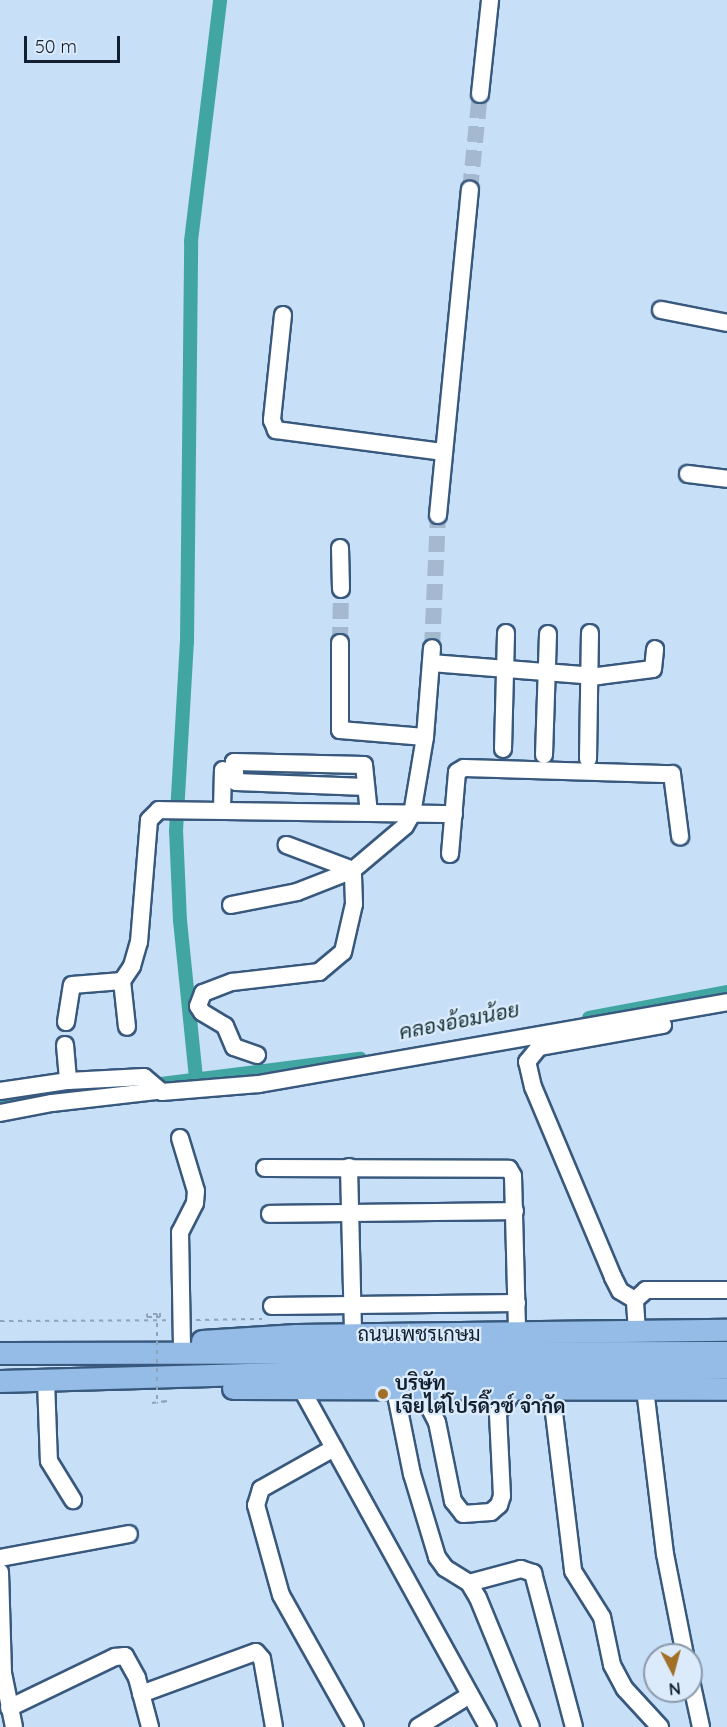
<!DOCTYPE html>
<html>
<head>
<meta charset="utf-8">
<style>
  body { margin:0 }
  #map { position:relative; width:727px; height:1727px; overflow:hidden; background:#c8dff8; font-family:Quicksand,Sarabun,sans-serif }
  div>[style] { position:absolute }
  .canal>* { height:14px; margin:-7px; padding:0 7px; transform-origin:7px; border-radius:7px; background:#41a6a2 }
  .minor-tunnel>* { height:16px; margin-top:-8px; transform-origin:0; background:repeating-linear-gradient(90deg,#a4b9d0 0 16px,transparent 0 24px) }
  .path>* { height:2px; margin-top:-1px; transform-origin:0; background:repeating-linear-gradient(90deg,#8fa3b9 0 4.5px,transparent 0 9px) }
  .roads { filter:drop-shadow(2px 0 #38597d) drop-shadow(-2px 0 #38597d) drop-shadow(0 2px #38597d) drop-shadow(0 -2px #38597d) }
  .minor>* { height:16px; margin:-8px; padding:0 8px; transform-origin:8px; border-radius:8px; background:#fff }
  .major>* { height:21px; margin:-10.5px; padding:0 10.5px; transform-origin:10.5px; border-radius:10.5px; background:#94bce6 }
  .path-bridge>* { height:2px; margin-top:-1px; transform-origin:0; background:repeating-linear-gradient(90deg,#8fa3b9 0 4.5px,transparent 0 9px) }
  .dots>* { width:16px; height:16px; translate:-50% -50%; box-sizing:border-box; border:3px solid #dcebfc; border-radius:50% }
  span { translate:-50% -50%; white-space:nowrap; text-align:center; line-height:1.15; -webkit-text-stroke:4.5px #dcebfc; paint-order:stroke }
  .street-label { font-size:20px; color:#12202f }
  .poi-label { font-size:20px; color:#12202f; font-weight:700 }
  .left { translate:0 -50%; text-align:left }
  .water-label { font-size:21px; color:#143332; font-style:italic }
  .north { position:absolute; left:643px; top:1643px; width:60px; height:60px; box-sizing:border-box; background:#dcebfc; border:2px solid #8b9aaa; border-radius:50%; rotate:174deg; font-size:16px; font-weight:700; line-height:24px; text-align:center; color:#12202f }
  .north::after { content:''; display:block; margin:auto; width:21px; height:27px; background:#a26f26; clip-path:polygon(50% 0,100% 100%,50% 72%,0 100%) }
  .scale { position:absolute; left:24px; top:36px; width:96px; height:27px; box-sizing:border-box; border:3px solid #12202f; border-top:0; padding-left:8px; font-size:18px; line-height:21px; white-space:nowrap; color:#12202f; -webkit-text-stroke:4px #dcebfc; paint-order:stroke }
</style>
</head>
<body>
<div id="map">
  <div class="canal">
    <div style="left:589px;top:1018px;width:140px;rotate:-10.7deg"></div>
    <div style="left:196px;top:1078px;width:158px;rotate:-95.8deg"></div>
    <div style="left:180px;top:921px;width:90px;rotate:-92.5deg"></div>
    <div style="left:176px;top:831px;width:189px;rotate:-86.7deg"></div>
    <div style="left:187px;top:642px;width:401px;rotate:-89.4deg"></div>
    <div style="left:191px;top:241px;width:243px;rotate:-83.1deg"></div>
    <div style="left:153px;top:1085px;width:209px;rotate:-7.2deg"></div>
    <div style="left:0;top:1105px;width:17px;rotate:-24deg"></div>
    <div style="left:16px;top:1098px;width:46px;rotate:-5deg"></div>
  </div>
  <div class="minor-tunnel">
    <div style="left:470px;top:190px;width:97px;rotate:-84.1deg"></div>
    <div style="left:340px;top:643px;width:54px;rotate:-88.9deg"></div>
    <div style="left:432px;top:648px;width:133px;rotate:-87.4deg"></div>
  </div>
  <div class="path">
    <div style="left:157px;top:1314px;width:10px;rotate:180deg"></div>
    <div style="left:147px;top:1314px;width:3px;rotate:90deg"></div>
    <div style="left:147px;top:1317px;width:13px"></div>
    <div style="left:160px;top:1317px;width:6px;rotate:-90deg"></div>
    <div style="left:196px;top:1320px;width:66px;rotate:-0.9deg"></div>
    <div style="left:0;top:1321px;width:166px;rotate:-0.3deg"></div>
    <div style="left:152px;top:1403px;width:15px;rotate:-8deg"></div>
    <div style="left:167px;top:1401px;width:10px;rotate:169deg"></div>
  </div>
  <div class="roads">
    <div class="minor">
      <div style="left:480px;top:94px;width:95px;rotate:-83.9deg"></div>
      <div style="left:661px;top:310px;width:67px;rotate:11.1deg"></div>
      <div style="left:283px;top:315px;width:106px;rotate:96deg"></div>
      <div style="left:272px;top:420px;width:11px;rotate:68deg"></div>
      <div style="left:276px;top:430px;width:169px;rotate:7.5deg"></div>
      <div style="left:688px;top:474px;width:39px;rotate:7deg"></div>
      <div style="left:438px;top:515px;width:327px;rotate:-84.4deg"></div>
      <div style="left:340px;top:548px;width:41px;rotate:88.6deg"></div>
      <div style="left:340px;top:643px;width:87px;rotate:90deg"></div>
      <div style="left:340px;top:730px;width:85px;rotate:4.7deg"></div>
      <div style="left:431px;top:663px;width:168px;rotate:4.5deg"></div>
      <div style="left:598px;top:676px;width:55px;rotate:-7.3deg"></div>
      <div style="left:653px;top:669px;width:20px;rotate:-84deg"></div>
      <div style="left:503px;top:749px;width:116px;rotate:-88.5deg"></div>
      <div style="left:544px;top:755px;width:121px;rotate:-88.1deg"></div>
      <div style="left:588px;top:759px;width:126px;rotate:-89.1deg"></div>
      <div style="left:366px;top:787px;width:130px;rotate:-177.8deg"></div>
      <div style="left:236px;top:782px;width:20px;rotate:-96deg"></div>
      <div style="left:234px;top:762px;width:130px;rotate:1.3deg"></div>
      <div style="left:364px;top:765px;width:48px;rotate:84.1deg"></div>
      <div style="left:222px;top:810px;width:40px;rotate:-88.6deg"></div>
      <div style="left:450px;top:854px;width:82px;rotate:-85.1deg"></div>
      <div style="left:457px;top:772px;width:8px;rotate:-30deg"></div>
      <div style="left:464px;top:768px;width:208px;rotate:1.7deg"></div>
      <div style="left:672px;top:774px;width:63px;rotate:82.6deg"></div>
      <div style="left:231px;top:905px;width:67px;rotate:-11.1deg"></div>
      <div style="left:297px;top:892px;width:60px;rotate:-21.4deg"></div>
      <div style="left:353px;top:870px;width:68px;rotate:-40.2deg"></div>
      <div style="left:405px;top:826px;width:14px;rotate:-60deg"></div>
      <div style="left:412px;top:814px;width:78px;rotate:-80.4deg"></div>
      <div style="left:425px;top:737px;width:89px;rotate:-85.5deg"></div>
      <div style="left:122px;top:981px;width:46px;rotate:83.8deg"></div>
      <div style="left:66px;top:1022px;width:37px;rotate:-81deg"></div>
      <div style="left:72px;top:985px;width:50px;rotate:-4.6deg"></div>
      <div style="left:122px;top:981px;width:18px;rotate:-56deg"></div>
      <div style="left:132px;top:966px;width:25px;rotate:-74deg"></div>
      <div style="left:139px;top:942px;width:122px;rotate:-85.3deg"></div>
      <div style="left:149px;top:820px;width:14px;rotate:-45deg"></div>
      <div style="left:159px;top:810px;width:295px;rotate:0.8deg"></div>
      <div style="left:65px;top:1045px;width:36px;rotate:85deg"></div>
      <div style="left:257px;top:1055px;width:24px;rotate:-161deg"></div>
      <div style="left:234px;top:1047px;width:23px;rotate:-113deg"></div>
      <div style="left:225px;top:1026px;width:27px;rotate:-149deg"></div>
      <div style="left:202px;top:1012px;width:7px;rotate:-124deg"></div>
      <div style="left:198px;top:1006px;width:14px;rotate:-69deg"></div>
      <div style="left:203px;top:993px;width:31px;rotate:-21deg"></div>
      <div style="left:232px;top:982px;width:88px;rotate:-6.6deg"></div>
      <div style="left:319px;top:972px;width:31px;rotate:-40deg"></div>
      <div style="left:343px;top:952px;width:49px;rotate:-77.1deg"></div>
      <div style="left:354px;top:904px;width:34px;rotate:-92deg"></div>
      <div style="left:353px;top:870px;width:71px;rotate:-159.3deg"></div>
      <div style="left:0;top:1091px;width:69px;rotate:-8.4deg"></div>
      <div style="left:68px;top:1081px;width:76px;rotate:-3deg"></div>
      <div style="left:144px;top:1077px;width:23px;rotate:40deg"></div>
      <div style="left:162px;top:1092px;width:97px;rotate:-4.7deg"></div>
      <div style="left:259px;top:1084px;width:475px;rotate:-9.9deg"></div>
      <div style="left:0;top:1113px;width:53px;rotate:-10.9deg"></div>
      <div style="left:52px;top:1103px;width:107px;rotate:-6.5deg"></div>
      <div style="left:180px;top:1138px;width:55px;rotate:73.2deg"></div>
      <div style="left:196px;top:1191px;width:12px;rotate:95deg"></div>
      <div style="left:195px;top:1203px;width:33px;rotate:117deg"></div>
      <div style="left:180px;top:1232px;width:111px;rotate:89deg"></div>
      <div style="left:349px;top:1167px;width:166px;rotate:88.6deg"></div>
      <div style="left:265px;top:1168px;width:244px;rotate:0.2deg"></div>
      <div style="left:509px;top:1169px;width:8px;rotate:60deg"></div>
      <div style="left:513px;top:1176px;width:156px;rotate:88.5deg"></div>
      <div style="left:270px;top:1214px;width:245px;rotate:-0.7deg"></div>
      <div style="left:635px;top:1300px;width:17px;rotate:-149deg"></div>
      <div style="left:620px;top:1291px;width:16px;rotate:-117deg"></div>
      <div style="left:613px;top:1277px;width:206px;rotate:-112.8deg"></div>
      <div style="left:533px;top:1087px;width:26px;rotate:-103deg"></div>
      <div style="left:527px;top:1062px;width:19px;rotate:-51deg"></div>
      <div style="left:539px;top:1047px;width:126px;rotate:-10.1deg"></div>
      <div style="left:272px;top:1306px;width:245px;rotate:-0.7deg"></div>
      <div style="left:637px;top:1331px;width:31px;rotate:-94deg"></div>
      <div style="left:635px;top:1300px;width:15px;rotate:-42deg"></div>
      <div style="left:646px;top:1290px;width:81px"></div>
      <div style="left:46px;top:1381px;width:80px;rotate:87.9deg"></div>
      <div style="left:49px;top:1461px;width:46px;rotate:58.4deg"></div>
      <div style="left:551px;top:1388px;width:184px;rotate:83.1deg"></div>
      <div style="left:573px;top:1571px;width:54px;rotate:57.8deg"></div>
      <div style="left:602px;top:1617px;width:49px;rotate:78.2deg"></div>
      <div style="left:612px;top:1665px;width:27px;rotate:62deg"></div>
      <div style="left:625px;top:1689px;width:52px;rotate:47.4deg"></div>
      <div style="left:420px;top:1389px;width:37px;rotate:63deg"></div>
      <div style="left:437px;top:1422px;width:81px;rotate:78.6deg"></div>
      <div style="left:453px;top:1501px;width:16px;rotate:52deg"></div>
      <div style="left:463px;top:1514px;width:28px;rotate:-4deg"></div>
      <div style="left:491px;top:1512px;width:11px;rotate:-41deg"></div>
      <div style="left:499px;top:1505px;width:9px;rotate:-72deg"></div>
      <div style="left:502px;top:1496px;width:83px;rotate:-92.8deg"></div>
      <div style="left:498px;top:1413px;width:31px;rotate:-54deg"></div>
      <div style="left:645px;top:1389px;width:166px;rotate:83.1deg"></div>
      <div style="left:665px;top:1554px;width:103px;rotate:78.8deg"></div>
      <div style="left:302px;top:1390px;width:385px;rotate:61.1deg"></div>
      <div style="left:395px;top:1390px;width:86px;rotate:78.6deg"></div>
      <div style="left:412px;top:1474px;width:87px;rotate:73.2deg"></div>
      <div style="left:437px;top:1557px;width:14px;rotate:54deg"></div>
      <div style="left:445px;top:1568px;width:28px;rotate:32deg"></div>
      <div style="left:469px;top:1583px;width:17px;rotate:59deg"></div>
      <div style="left:478px;top:1598px;width:139px;rotate:67.7deg"></div>
      <div style="left:334px;top:1448px;width:84px;rotate:150.7deg"></div>
      <div style="left:261px;top:1489px;width:17px;rotate:107deg"></div>
      <div style="left:256px;top:1505px;width:93px;rotate:74.5deg"></div>
      <div style="left:281px;top:1595px;width:151px;rotate:60.7deg"></div>
      <div style="left:0;top:1558px;width:131px;rotate:-10.5deg"></div>
      <div style="left:0;top:1572px;width:101px;rotate:88.3deg"></div>
      <div style="left:3px;top:1673px;width:55px;rotate:78.5deg"></div>
      <div style="left:469px;top:1583px;width:54px;rotate:-15.1deg"></div>
      <div style="left:521px;top:1569px;width:13px;rotate:18deg"></div>
      <div style="left:533px;top:1573px;width:159px;rotate:75.1deg"></div>
      <div style="left:691px;top:1681px;width:47px;rotate:77.7deg"></div>
      <div style="left:141px;top:1694px;width:122px;rotate:-20.1deg"></div>
      <div style="left:256px;top:1652px;width:9px;rotate:49deg"></div>
      <div style="left:262px;top:1659px;width:69px;rotate:80deg"></div>
      <div style="left:9px;top:1708px;width:118px;rotate:-25.7deg"></div>
      <div style="left:115px;top:1657px;width:10px;rotate:-6deg"></div>
      <div style="left:125px;top:1656px;width:25px;rotate:61deg"></div>
      <div style="left:137px;top:1678px;width:51px;rotate:75.1deg"></div>
      <div style="left:418px;top:1727px;width:61px;rotate:-31.6deg"></div>
    </div>
    <div class="major">
      <div style="left:202px;top:1341px;width:94px;rotate:-3.7deg"></div>
      <div style="left:296px;top:1335px;width:431px;rotate:-0.7deg"></div>
      <div style="left:0;top:1353px;width:727px;rotate:-0.08deg"></div>
      <div style="left:0;top:1381px;width:327px;rotate:-1.6deg"></div>
      <div style="left:327px;top:1372px;width:400px;rotate:-0.6deg"></div>
      <div style="left:233px;top:1388px;width:494px;rotate:0.1deg"></div>
    </div>
  </div>
  <div class="path-bridge">
    <div style="left:157px;top:1314px;width:89px;rotate:90deg"></div>
  </div>
  <div class="dots">
    <div style="left:383px;top:1394px;background:#a26f26"></div>
  </div>
  <div class="street-label">
    <span style="left:419px;top:1333px">ถนนเพชรเกษม</span>
  </div>
  <div class="poi-label">
    <span class="left" style="left:395px;top:1394px">บริษัท<br>เจียไต๋โปรดิ๊วซ์ จำกัด</span>
  </div>
  <div class="water-label">
    <span style="left:459px;top:1020px;rotate:-11deg">คลองอ้อมน้อย</span>
  </div>
  <div class="north">N</div>
  <div class="scale">50 m</div>
</div>
</body>
</html>
